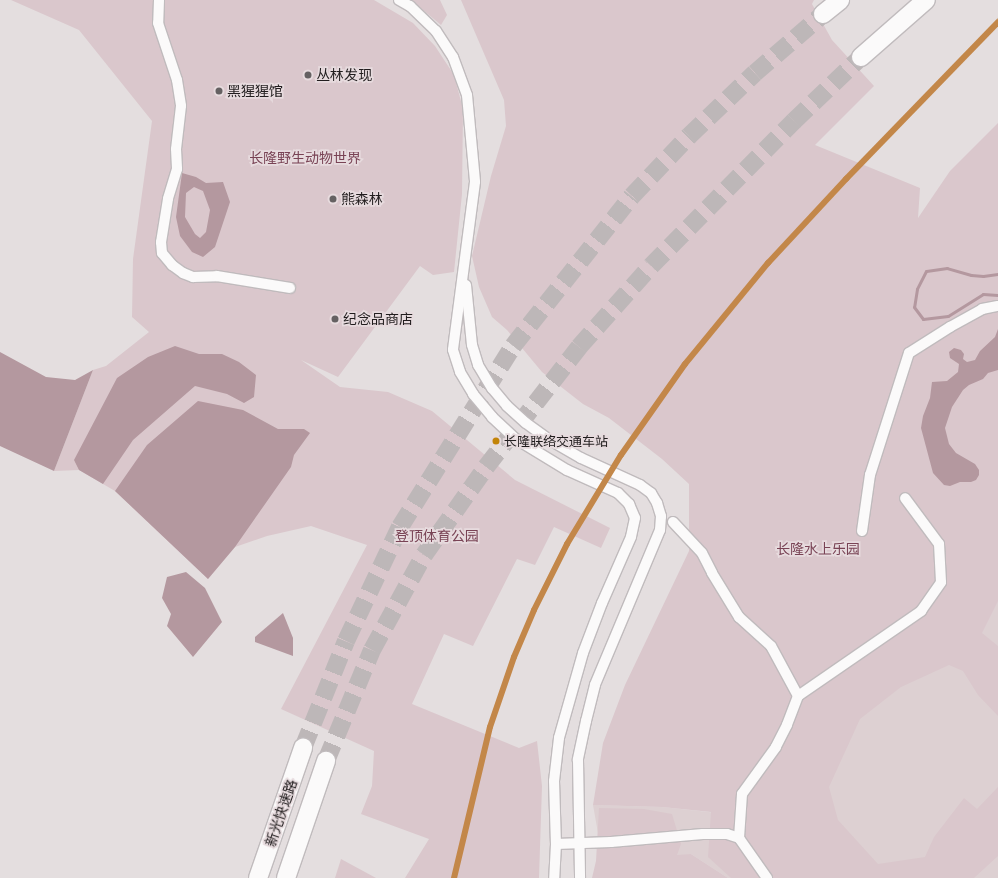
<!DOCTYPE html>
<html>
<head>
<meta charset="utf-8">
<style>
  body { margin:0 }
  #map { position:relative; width:998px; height:878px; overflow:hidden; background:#e4dedf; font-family:Mulish,"Noto Sans SC",sans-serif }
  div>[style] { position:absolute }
  .built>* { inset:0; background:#ddd0d2 }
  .green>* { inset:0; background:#dac7cc }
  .water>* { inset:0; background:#b4989f }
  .stream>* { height:3px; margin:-1.5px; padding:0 1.5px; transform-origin:1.5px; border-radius:1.5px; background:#b4989f }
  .highway-tunnel>* { height:18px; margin-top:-9px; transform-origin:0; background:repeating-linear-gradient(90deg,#bdb7b8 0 18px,transparent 0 27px) }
  .roads { filter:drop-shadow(1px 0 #c0bbbd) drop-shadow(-1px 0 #c0bbbd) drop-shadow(0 1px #c0bbbd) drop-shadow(0 -1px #c0bbbd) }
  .street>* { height:10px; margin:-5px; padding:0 5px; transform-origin:5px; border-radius:5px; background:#fbfafa }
  .highway>* { height:18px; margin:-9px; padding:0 9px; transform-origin:9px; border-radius:9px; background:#fbfafa }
  .metro-1>* { height:6px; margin:-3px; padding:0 3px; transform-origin:3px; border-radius:3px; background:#c38749 }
  .dots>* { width:11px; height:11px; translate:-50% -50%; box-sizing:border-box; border:2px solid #e7dbde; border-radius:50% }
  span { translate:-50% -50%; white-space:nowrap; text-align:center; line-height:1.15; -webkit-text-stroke:3.5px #e7dbde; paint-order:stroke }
  .bus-label { font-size:13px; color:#211d1e }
  .left { translate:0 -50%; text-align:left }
  .poi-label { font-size:14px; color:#211d1e }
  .park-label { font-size:14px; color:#794355 }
  .street-label { font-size:14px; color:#211d1e }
</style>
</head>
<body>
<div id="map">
  <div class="built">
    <div style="clip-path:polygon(998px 536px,998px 878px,728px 878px,691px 854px,606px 878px,593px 805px,662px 807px,727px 814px)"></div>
  </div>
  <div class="green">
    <div style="clip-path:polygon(11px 0,374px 0,413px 23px,435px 46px,454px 75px,463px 109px,462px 194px,454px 272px,433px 275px,420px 266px,338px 377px,301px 360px,340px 387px,388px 392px,432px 411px,515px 480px,610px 528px,601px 548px,554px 527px,535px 565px,517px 559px,473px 646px,444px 634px,412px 704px,519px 748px,537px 741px,542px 786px,539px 878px,405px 878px,429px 839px,361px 814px,372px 786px,374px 751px,281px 709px,367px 545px,311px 526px,267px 536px,235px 547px,208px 579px,115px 491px,79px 470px,54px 471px,93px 370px,106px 366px,149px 332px,132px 317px,133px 259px,152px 121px,79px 30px)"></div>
    <div style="clip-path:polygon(411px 0,440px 0,447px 15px,441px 25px)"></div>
    <div style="clip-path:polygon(461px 0,814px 0,812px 4px,832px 40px,874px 86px,815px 145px,920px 188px,918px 218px,950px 171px,998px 123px,998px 601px,982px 633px,998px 646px,998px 716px,978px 695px,963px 671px,949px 665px,901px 687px,860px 719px,829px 787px,838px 820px,878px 864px,925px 857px,934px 837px,964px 798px,977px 809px,998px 787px,998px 856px,974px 878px,731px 878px,708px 857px,711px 812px,662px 807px,593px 805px,603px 743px,625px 685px,689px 551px,689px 484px,662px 459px,609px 418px,583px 404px,542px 372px,507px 330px,492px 317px,479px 287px,472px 256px,491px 176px,506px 126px,504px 100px)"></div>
    <div style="clip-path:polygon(599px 808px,644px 809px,672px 814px,681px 844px,677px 855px,691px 854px,728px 878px,592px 878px,596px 861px)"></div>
    <div style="clip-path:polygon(341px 859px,376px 878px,335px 878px)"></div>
  </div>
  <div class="water">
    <div style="clip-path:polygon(evenodd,182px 173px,196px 177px,206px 183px,223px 182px,230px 202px,215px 247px,203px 257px,192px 252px,180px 236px,176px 217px,182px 173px,194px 187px,203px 191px,210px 210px,206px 232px,200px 238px,195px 234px,185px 217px,186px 193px,194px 187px)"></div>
    <div style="clip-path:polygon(998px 329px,998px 370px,988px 373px,983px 379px,969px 385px,963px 390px,952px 407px,945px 428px,949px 444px,956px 453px,975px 464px,979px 470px,979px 475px,976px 480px,971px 482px,960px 482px,950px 486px,944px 485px,933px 473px,921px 428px,923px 416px,930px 398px,932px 382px,947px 381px,958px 372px,959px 364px,950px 358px,949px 352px,954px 348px,961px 350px,964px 354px,963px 359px,967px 362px,975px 360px,980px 351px,995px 337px)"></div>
    <div style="clip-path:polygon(175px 346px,199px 354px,222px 354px,239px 362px,256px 375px,254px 397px,244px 403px,227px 394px,195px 386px,133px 440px,103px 484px,79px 470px,74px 460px,117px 378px,148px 357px)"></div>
    <div style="clip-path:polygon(0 352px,46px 377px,75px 380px,93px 370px,54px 471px,0 446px)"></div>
    <div style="clip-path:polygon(198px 401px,243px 410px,278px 429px,304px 429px,310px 433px,294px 455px,291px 467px,235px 547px,208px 579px,115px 491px,147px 445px)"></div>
    <div style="clip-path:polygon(186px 572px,205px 588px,222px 622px,193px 657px,167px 626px,171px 614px,162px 598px,167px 577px)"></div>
    <div style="clip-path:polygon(283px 613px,293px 638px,293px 656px,255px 642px,255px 637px)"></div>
  </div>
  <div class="stream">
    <div style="left:998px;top:274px;width:15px;rotate:172deg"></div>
    <div style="left:983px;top:276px;width:12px;rotate:-175deg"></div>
    <div style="left:971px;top:275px;width:25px;rotate:-164deg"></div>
    <div style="left:947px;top:268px;width:21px;rotate:172deg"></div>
    <div style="left:926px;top:271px;width:20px;rotate:117deg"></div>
    <div style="left:917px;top:289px;width:18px;rotate:99deg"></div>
    <div style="left:914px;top:307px;width:15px;rotate:53deg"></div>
    <div style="left:923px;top:319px;width:25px;rotate:-7deg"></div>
    <div style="left:948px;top:316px;width:41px;rotate:-32.2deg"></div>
    <div style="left:983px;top:294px;width:15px;rotate:4deg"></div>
  </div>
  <div class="highway-tunnel">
    <div style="left:303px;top:748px;width:115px;rotate:-68.1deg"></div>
    <div style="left:346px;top:641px;width:126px;rotate:-64.7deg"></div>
    <div style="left:400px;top:527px;width:213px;rotate:-58deg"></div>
    <div style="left:513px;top:346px;width:191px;rotate:-51.6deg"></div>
    <div style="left:632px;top:196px;width:83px;rotate:-46.5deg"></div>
    <div style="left:689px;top:136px;width:91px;rotate:-43.7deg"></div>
    <div style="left:755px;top:73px;width:90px;rotate:-40.9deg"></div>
    <div style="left:326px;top:761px;width:120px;rotate:-67.5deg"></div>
    <div style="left:372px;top:650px;width:108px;rotate:-61.3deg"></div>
    <div style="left:424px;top:555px;width:108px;rotate:-54.8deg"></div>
    <div style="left:486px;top:467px;width:152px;rotate:-52.2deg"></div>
    <div style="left:579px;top:347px;width:108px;rotate:-48.4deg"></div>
    <div style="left:651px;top:266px;width:204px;rotate:-45.4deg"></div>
    <div style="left:794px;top:121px;width:93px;rotate:-43.7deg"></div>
  </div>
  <div class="roads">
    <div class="street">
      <div style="left:159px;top:0;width:23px;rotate:92deg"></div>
      <div style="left:158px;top:23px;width:60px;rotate:71.6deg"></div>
      <div style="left:177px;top:80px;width:26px;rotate:81deg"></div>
      <div style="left:181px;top:106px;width:43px;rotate:96.6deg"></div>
      <div style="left:176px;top:149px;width:20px;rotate:87deg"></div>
      <div style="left:177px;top:169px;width:31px;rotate:107deg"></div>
      <div style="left:168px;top:199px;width:44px;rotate:99.2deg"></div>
      <div style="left:161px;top:242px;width:11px;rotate:85deg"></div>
      <div style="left:162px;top:253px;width:16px;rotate:50deg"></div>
      <div style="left:172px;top:265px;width:14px;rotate:36deg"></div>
      <div style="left:183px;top:273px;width:11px;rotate:22deg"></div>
      <div style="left:193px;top:277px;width:24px;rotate:-2deg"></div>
      <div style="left:217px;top:276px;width:74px;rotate:9.3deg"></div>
      <div style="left:399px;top:0;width:13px;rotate:29deg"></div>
      <div style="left:410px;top:6px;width:36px;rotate:44deg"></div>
      <div style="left:436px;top:31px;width:31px;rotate:57deg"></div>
      <div style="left:453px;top:57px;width:40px;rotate:69.8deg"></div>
      <div style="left:467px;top:95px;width:87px;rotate:84.7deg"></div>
      <div style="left:475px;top:182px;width:169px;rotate:97.5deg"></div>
      <div style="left:453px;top:350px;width:23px;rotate:72deg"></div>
      <div style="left:460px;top:372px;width:26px;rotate:59deg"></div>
      <div style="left:473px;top:394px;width:30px;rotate:50deg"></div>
      <div style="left:492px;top:417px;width:33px;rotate:43deg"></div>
      <div style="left:516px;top:439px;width:60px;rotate:31.3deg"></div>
      <div style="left:567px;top:470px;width:56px;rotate:24.3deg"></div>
      <div style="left:618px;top:493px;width:16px;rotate:45deg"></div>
      <div style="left:629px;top:504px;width:15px;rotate:67deg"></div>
      <div style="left:635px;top:518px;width:19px;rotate:102deg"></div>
      <div style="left:631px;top:537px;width:72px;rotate:113.7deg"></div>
      <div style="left:602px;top:603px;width:53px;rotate:110.8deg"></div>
      <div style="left:583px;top:653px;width:88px;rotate:105.8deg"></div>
      <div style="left:559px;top:738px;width:43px;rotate:96.6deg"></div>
      <div style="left:554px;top:781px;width:63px;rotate:88.2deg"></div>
      <div style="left:556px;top:844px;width:34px;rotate:93deg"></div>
      <div style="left:466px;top:285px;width:60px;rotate:84.3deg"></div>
      <div style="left:472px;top:345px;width:21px;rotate:73deg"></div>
      <div style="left:478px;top:365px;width:27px;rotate:59deg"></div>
      <div style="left:492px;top:388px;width:23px;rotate:50deg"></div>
      <div style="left:507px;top:406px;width:25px;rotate:42deg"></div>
      <div style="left:526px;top:423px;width:27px;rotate:36deg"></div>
      <div style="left:548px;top:439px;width:38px;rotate:30deg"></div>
      <div style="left:581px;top:458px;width:65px;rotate:24.6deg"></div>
      <div style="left:640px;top:485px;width:14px;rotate:36deg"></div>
      <div style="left:651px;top:493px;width:12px;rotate:59deg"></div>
      <div style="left:657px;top:503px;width:14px;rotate:73deg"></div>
      <div style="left:661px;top:516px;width:14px;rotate:94deg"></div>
      <div style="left:660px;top:530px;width:168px;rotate:112.8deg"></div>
      <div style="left:595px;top:685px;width:37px;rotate:104deg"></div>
      <div style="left:586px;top:721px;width:40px;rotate:102deg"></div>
      <div style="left:578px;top:760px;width:118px;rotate:89deg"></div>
      <div style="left:673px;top:522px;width:42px;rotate:46.9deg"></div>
      <div style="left:702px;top:553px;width:22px;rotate:63deg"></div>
      <div style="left:712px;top:573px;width:52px;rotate:58.5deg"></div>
      <div style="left:739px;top:617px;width:43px;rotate:42.2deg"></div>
      <div style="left:771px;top:646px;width:57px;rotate:61.6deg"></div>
      <div style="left:798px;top:696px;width:31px;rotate:111deg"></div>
      <div style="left:787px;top:725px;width:25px;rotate:117deg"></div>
      <div style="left:776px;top:747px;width:58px;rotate:125.9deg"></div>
      <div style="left:742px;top:794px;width:44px;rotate:93.9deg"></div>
      <div style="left:862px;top:531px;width:57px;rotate:-81.9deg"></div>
      <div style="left:870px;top:475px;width:128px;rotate:-72.3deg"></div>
      <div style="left:909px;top:353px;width:49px;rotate:-32.4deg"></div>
      <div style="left:950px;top:327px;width:37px;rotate:-29deg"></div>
      <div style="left:982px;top:309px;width:16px;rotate:-11deg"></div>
      <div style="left:798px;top:696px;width:150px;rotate:-34.6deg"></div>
      <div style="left:921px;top:611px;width:35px;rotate:-55deg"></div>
      <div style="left:941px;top:582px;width:38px;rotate:-93deg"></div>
      <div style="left:939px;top:544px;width:57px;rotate:-126.5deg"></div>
      <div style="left:556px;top:844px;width:55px;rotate:-2.1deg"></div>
      <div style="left:611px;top:842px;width:92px;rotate:-5deg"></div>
      <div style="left:703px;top:834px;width:24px"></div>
      <div style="left:727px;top:834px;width:13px;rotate:18deg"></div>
      <div style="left:739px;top:838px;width:49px;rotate:55deg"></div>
    </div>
    <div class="highway">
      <div style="left:823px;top:14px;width:22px;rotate:-39deg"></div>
      <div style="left:861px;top:57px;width:86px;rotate:-41.2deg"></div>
      <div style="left:258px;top:878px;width:138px;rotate:-70.9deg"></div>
      <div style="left:286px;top:878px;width:124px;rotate:-71.1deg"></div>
    </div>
  </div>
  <div class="metro-1">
    <div style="left:454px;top:878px;width:155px;rotate:-76.6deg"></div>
    <div style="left:490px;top:727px;width:74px;rotate:-71.1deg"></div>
    <div style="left:514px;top:657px;width:51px;rotate:-66.9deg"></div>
    <div style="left:534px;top:610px;width:74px;rotate:-63.4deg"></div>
    <div style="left:567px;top:544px;width:104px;rotate:-58.8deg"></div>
    <div style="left:621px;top:455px;width:111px;rotate:-54.9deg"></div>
    <div style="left:685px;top:364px;width:131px;rotate:-50.6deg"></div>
    <div style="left:768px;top:263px;width:115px;rotate:-47.1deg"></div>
    <div style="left:846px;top:179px;width:219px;rotate:-45.9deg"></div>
  </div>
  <div class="dots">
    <div style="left:308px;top:75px;background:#656162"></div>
    <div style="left:219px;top:91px;background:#656162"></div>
    <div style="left:333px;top:199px;background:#656162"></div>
    <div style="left:335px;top:319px;background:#656162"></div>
    <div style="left:496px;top:441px;background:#c28408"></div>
  </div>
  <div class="bus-label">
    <span class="left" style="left:504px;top:441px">长隆联络交通车站</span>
  </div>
  <div class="poi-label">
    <span class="left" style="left:316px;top:75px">丛林发现</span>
    <span class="left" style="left:227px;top:91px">黑猩猩馆</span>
    <span class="left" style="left:341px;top:199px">熊森林</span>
    <span class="left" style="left:343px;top:319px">纪念品商店</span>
  </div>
  <div class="park-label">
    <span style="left:305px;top:158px">长隆野生动物世界</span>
    <span style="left:437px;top:536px">登顶体育公园</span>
    <span style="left:818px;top:549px">长隆水上乐园</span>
  </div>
  <div class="street-label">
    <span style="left:281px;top:813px;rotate:-71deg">新光快速路</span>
  </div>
</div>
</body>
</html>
